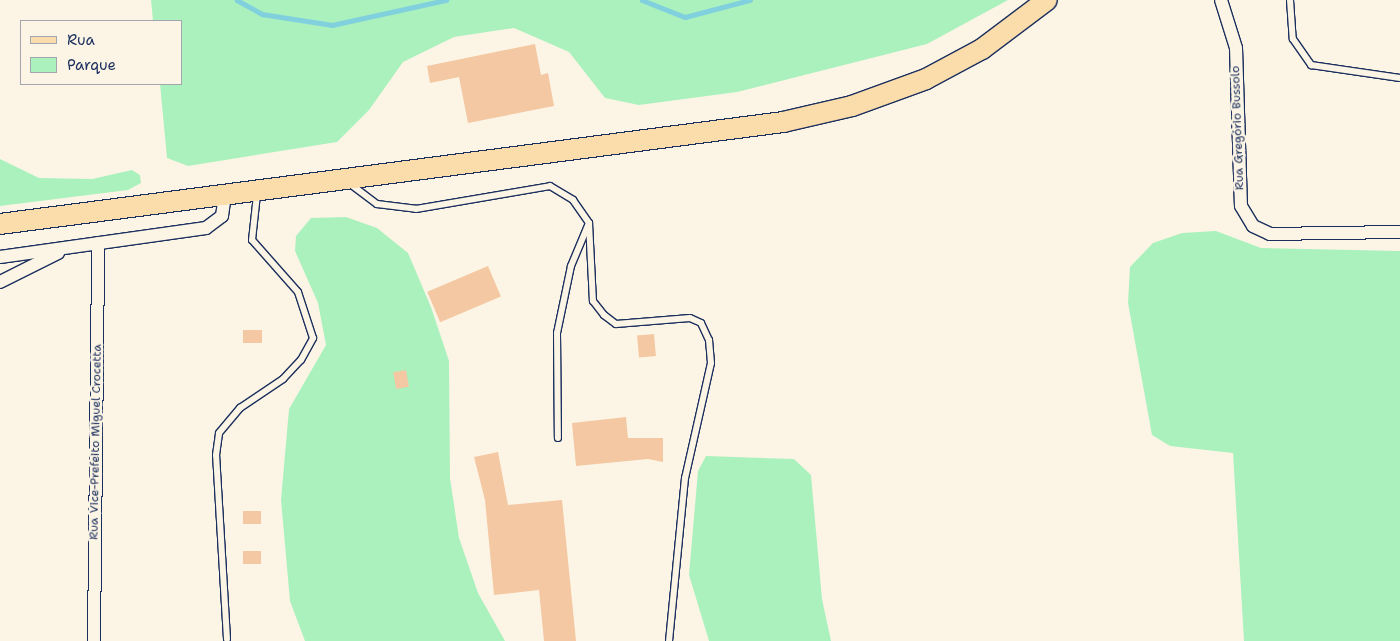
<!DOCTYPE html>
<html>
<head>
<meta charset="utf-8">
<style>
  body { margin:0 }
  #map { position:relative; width:1400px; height:641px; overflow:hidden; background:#fcf5e5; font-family:"Shantell Sans",sans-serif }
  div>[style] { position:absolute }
  .green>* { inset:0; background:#abf1bd }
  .stream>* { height:4.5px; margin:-2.25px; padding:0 2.25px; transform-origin:2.25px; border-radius:2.25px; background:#81d0de }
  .building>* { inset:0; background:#f4c8a3; transform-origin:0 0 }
  .roads { filter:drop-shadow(1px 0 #1b2f5e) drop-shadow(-1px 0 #1b2f5e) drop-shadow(0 1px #1b2f5e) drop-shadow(0 -1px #1b2f5e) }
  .lane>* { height:6px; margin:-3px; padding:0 3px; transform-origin:3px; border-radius:3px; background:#fcf5e5 }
  .street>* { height:12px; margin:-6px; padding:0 6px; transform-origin:6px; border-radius:6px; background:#fcf5e5 }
  .primary>* { height:20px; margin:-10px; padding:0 10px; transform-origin:10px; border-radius:10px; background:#fbddab }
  span { translate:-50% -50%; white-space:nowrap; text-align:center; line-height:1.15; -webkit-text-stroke:5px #fcf5e5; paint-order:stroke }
  .street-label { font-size:12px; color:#1b2f5e }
  .legend { position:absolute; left:20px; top:20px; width:162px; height:65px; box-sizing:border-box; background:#fcf5e5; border:1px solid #a2a6af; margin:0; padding:6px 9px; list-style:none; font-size:15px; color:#1b2f5e }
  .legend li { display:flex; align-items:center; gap:10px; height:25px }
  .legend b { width:25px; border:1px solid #a2a6af }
</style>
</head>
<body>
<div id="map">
  <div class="green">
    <div style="clip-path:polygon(151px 0,1008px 0,927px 44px,737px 92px,639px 105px,605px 98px,569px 52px,514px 28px,454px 37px,403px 62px,369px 110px,337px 142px,188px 166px,167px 158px,160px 84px,181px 84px,181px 21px,153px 21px)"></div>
    <div style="clip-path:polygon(0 159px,39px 178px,92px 179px,132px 170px,140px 175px,141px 183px,128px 190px,0 206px)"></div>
    <div style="clip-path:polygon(346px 217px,377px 228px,408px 253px,431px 307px,449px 361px,450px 478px,459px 538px,478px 593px,505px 641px,305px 641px,290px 601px,281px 500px,289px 409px,326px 345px,318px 303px,295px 251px,296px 236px,311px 218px)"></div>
    <div style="clip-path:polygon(1216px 231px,1261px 248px,1400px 251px,1400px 641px,1244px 641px,1233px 453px,1170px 446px,1152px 435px,1128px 303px,1130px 267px,1153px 243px,1182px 233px)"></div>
    <div style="clip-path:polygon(706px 456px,794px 459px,811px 475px,822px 599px,831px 641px,709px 641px,689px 575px,698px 471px)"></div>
  </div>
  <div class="stream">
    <div style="left:237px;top:0;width:29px;rotate:29deg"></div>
    <div style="left:262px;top:14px;width:71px;rotate:8.9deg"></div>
    <div style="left:332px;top:25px;width:117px;rotate:-12.4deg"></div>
    <div style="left:642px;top:0;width:46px;rotate:21.6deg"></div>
    <div style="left:685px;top:17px;width:67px;rotate:-14.7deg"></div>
  </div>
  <div class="building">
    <div style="clip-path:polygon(535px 44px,541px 75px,548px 73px,554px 106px,468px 123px,459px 77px,430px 83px,427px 66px)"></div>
    <div style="left:488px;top:266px;width:33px;height:66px;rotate:67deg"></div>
    <div style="left:243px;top:330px;width:19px;height:13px"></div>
    <div style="left:654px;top:334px;width:22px;height:17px;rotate:85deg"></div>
    <div style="left:406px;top:370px;width:17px;height:13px;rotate:80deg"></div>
    <div style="clip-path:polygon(626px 417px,628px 438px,663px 438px,663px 462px,648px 459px,576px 466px,572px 423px)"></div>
    <div style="clip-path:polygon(498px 452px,508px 505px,562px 500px,576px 641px,544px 641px,539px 590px,494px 595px,485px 500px,474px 457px)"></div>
    <div style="left:243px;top:511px;width:18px;height:13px"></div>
    <div style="left:243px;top:551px;width:18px;height:13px"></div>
  </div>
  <div class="roads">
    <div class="lane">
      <div style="left:1290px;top:0;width:39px;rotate:86deg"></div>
      <div style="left:1293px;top:39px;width:32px;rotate:55deg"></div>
      <div style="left:1311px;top:65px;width:90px;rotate:8.3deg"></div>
      <div style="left:349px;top:183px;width:35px;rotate:37deg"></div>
      <div style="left:377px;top:204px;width:39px;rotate:7deg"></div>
      <div style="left:416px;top:209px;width:136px;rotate:-9.7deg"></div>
      <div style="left:550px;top:186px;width:27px;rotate:31deg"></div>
      <div style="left:573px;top:200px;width:28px;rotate:55deg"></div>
      <div style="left:589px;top:223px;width:47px;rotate:112.7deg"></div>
      <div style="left:571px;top:266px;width:68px;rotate:101.8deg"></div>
      <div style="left:557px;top:333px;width:105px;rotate:89.5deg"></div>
      <div style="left:589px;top:223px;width:78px;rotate:87.1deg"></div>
      <div style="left:593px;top:301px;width:18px;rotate:52deg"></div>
      <div style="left:604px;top:315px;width:15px;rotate:37deg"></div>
      <div style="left:616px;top:324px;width:74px;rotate:-4.6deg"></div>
      <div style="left:690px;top:318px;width:12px;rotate:24deg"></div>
      <div style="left:701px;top:323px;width:19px;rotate:65deg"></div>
      <div style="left:709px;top:340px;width:23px;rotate:85deg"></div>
      <div style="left:711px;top:363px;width:118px;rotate:102.7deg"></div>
      <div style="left:685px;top:478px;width:164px;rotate:95.6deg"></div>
      <div style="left:227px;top:639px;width:184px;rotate:-93.4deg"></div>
      <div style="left:216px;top:455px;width:22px;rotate:-82deg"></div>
      <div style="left:219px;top:433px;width:33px;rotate:-50deg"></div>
      <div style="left:240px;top:408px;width:52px;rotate:-34deg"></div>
      <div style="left:283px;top:379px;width:26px;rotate:-47deg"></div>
      <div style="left:301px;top:360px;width:25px;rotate:-61deg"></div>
      <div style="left:313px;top:338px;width:48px;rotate:-108.1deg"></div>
      <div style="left:298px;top:292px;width:69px;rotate:-131.5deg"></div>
      <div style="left:252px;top:240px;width:45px;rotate:-83.7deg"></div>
    </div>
    <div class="street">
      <div style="left:1221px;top:0;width:50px;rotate:72.6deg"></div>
      <div style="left:1236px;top:48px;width:158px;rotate:88.2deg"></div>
      <div style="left:1241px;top:206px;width:23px;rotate:59deg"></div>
      <div style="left:1253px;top:226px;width:19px;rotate:25deg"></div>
      <div style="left:1270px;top:234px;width:130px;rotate:-0.9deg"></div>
      <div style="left:0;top:257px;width:208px;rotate:-8deg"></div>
      <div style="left:206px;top:228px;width:20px;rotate:-37deg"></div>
      <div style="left:222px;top:216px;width:22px;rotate:-82deg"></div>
      <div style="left:0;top:282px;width:65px;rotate:-26.6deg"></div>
      <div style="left:94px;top:641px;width:398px;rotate:-89.4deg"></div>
    </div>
    <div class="primary">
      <div style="left:0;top:224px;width:790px;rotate:-7.42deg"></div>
      <div style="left:783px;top:122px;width:71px;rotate:-13.1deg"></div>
      <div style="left:852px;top:106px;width:79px;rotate:-20deg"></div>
      <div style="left:926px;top:79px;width:64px;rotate:-28.2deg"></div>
      <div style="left:982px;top:49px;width:81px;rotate:-37deg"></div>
    </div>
  </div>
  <div class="street-label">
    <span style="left:1238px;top:128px;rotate:-92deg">Rua Gregório Bussolo</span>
    <span style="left:96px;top:442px;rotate:-89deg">Rua Vice-Prefeito Miguel Crocetta</span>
  </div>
  <ul class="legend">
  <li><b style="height:6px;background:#fbddab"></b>Rua</li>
  <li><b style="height:14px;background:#abf1bd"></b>Parque</li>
  </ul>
</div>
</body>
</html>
